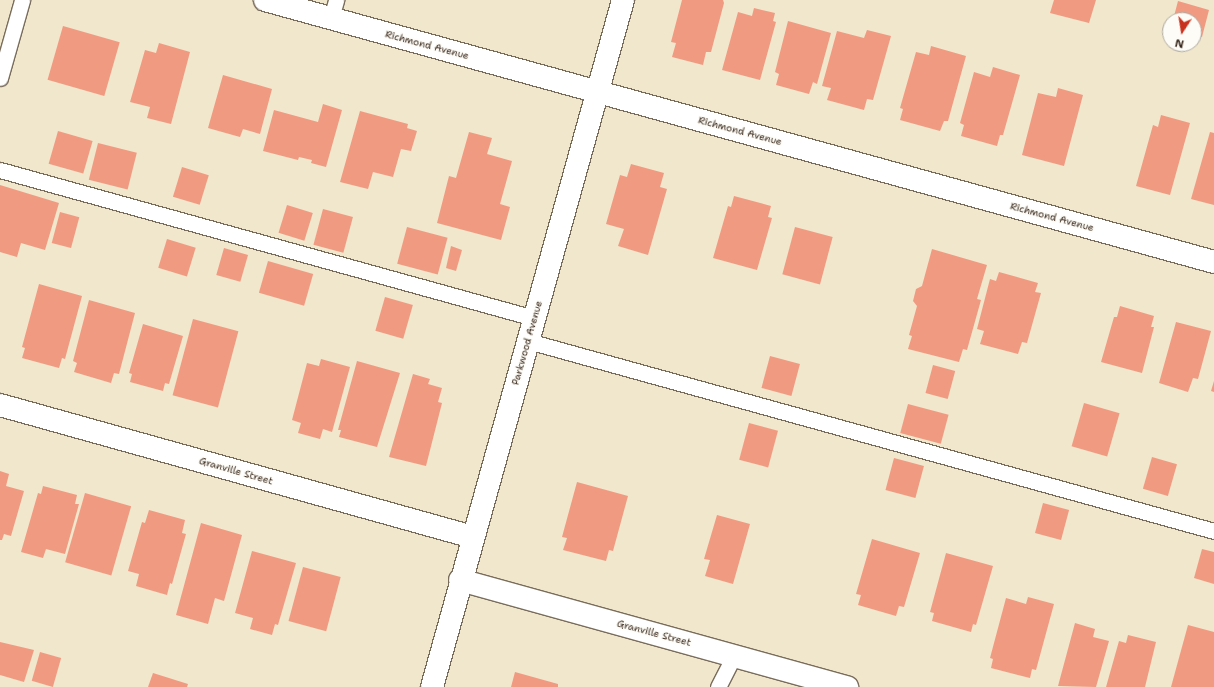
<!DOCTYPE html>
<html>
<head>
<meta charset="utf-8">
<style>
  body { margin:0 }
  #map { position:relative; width:1214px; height:687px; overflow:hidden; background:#f0e7cc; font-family:"Shantell Sans",sans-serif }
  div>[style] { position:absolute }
  .building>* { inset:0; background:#f19a82; transform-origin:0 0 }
  .roads { filter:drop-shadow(1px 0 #7a6c5b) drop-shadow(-1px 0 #7a6c5b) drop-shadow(0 1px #7a6c5b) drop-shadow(0 -1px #7a6c5b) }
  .service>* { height:15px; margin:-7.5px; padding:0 7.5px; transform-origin:7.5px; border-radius:7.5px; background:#fff }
  .minor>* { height:22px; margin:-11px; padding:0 11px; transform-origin:11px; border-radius:11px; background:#fff }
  span { translate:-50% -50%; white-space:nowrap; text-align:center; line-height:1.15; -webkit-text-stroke:3px #fdfcf7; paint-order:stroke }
  .street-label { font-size:10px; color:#3b2a1e }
  .north { position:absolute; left:1162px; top:12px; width:40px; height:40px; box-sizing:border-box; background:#fdfcf7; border:1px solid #afa8a0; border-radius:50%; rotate:192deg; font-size:11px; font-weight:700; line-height:16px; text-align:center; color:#3b2a1e }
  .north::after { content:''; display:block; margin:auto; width:14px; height:18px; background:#c8321e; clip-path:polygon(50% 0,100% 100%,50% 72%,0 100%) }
</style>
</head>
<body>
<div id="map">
  <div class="building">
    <div style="clip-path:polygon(682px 0,723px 0,724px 3px,711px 52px,706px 52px,703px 65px,672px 57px,676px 43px,671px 42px)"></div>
    <div style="clip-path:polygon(1054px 0,1096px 0,1089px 23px,1050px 13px)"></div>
    <div style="clip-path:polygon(1178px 1px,1209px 10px,1202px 37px,1194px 35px,1194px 20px,1173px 20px)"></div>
    <div style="clip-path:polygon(754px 8px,775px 13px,773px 21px,776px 22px,760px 80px,722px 70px,738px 12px,752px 16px)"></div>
    <div style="clip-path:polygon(788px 21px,831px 33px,817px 84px,813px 82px,809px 94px,776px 85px,779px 74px,775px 72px)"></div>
    <div style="left:63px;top:26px;width:59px;height:56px;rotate:16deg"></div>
    <div style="clip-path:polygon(867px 30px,891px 36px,873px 100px,867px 99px,864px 110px,827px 100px,831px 88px,822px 86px,837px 31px,864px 38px)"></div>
    <div style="clip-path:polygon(159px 43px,190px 52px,171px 124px,147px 118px,150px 107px,130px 102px,145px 50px,156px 53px)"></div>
    <div style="clip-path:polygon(931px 46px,966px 56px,948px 121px,944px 121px,940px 131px,900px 120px,903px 109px,900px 108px,916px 52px,929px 55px)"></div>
    <div style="clip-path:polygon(993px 67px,1020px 75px,1003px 135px,1000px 135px,997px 146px,961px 136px,964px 125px,960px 123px,974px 72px,990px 77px)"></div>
    <div style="clip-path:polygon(223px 75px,272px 89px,260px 134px,243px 129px,240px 137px,208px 128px)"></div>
    <div style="clip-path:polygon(1058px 88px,1083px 95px,1064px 166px,1022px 155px,1038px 93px,1056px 97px)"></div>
    <div style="clip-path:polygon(323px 104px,342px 110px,326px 167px,311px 163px,312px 160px,299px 157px,298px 160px,263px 151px,274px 110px,318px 122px)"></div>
    <div style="clip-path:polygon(360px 111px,408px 124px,407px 128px,417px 131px,411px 151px,401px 149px,393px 177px,373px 172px,368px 189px,340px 182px)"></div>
    <div style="clip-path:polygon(1161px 115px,1190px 123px,1170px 195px,1136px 186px,1153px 125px,1158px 127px)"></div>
    <div style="left:58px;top:131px;width:36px;height:34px;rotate:16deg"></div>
    <div style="clip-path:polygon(469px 132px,492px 138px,487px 154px,512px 161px,500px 204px,510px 207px,501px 240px,437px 223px,449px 176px,456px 178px)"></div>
    <div style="clip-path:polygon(1210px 132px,1214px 133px,1214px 205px,1191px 199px)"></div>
    <div style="left:98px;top:143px;width:40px;height:38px;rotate:14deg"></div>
    <div style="clip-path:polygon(631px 164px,664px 173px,660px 187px,667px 189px,648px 255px,618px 246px,624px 229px,606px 224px,620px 175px,627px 177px)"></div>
    <div style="left:182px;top:167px;width:28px;height:31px;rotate:17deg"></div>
    <div style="clip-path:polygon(0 185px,59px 203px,45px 250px,21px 243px,17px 257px,0 252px)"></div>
    <div style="clip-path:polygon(734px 196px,771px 206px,768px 217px,772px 218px,757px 270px,713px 258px,728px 206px,731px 207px)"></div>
    <div style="left:287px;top:205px;width:27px;height:29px;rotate:17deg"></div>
    <div style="left:323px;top:209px;width:31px;height:37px;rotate:15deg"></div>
    <div style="left:60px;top:212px;width:20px;height:32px;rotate:15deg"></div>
    <div style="left:407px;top:227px;width:42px;height:38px;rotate:15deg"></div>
    <div style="left:795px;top:227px;width:39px;height:49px;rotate:15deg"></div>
    <div style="left:167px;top:239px;width:30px;height:30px;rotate:17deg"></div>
    <div style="clip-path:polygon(451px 246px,462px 250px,456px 271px,446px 268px)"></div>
    <div style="left:224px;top:248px;width:25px;height:28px;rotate:16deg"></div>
    <div style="clip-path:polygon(932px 249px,987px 265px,977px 299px,981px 300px,967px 350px,963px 349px,959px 362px,908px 349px,912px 336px,909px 335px,917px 306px,913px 301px,916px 289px,922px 286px)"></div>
    <div style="left:268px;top:261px;width:47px;height:33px;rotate:16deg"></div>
    <div style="clip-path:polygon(999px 272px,1038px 283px,1035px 292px,1041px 293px,1027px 343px,1022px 342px,1018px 354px,980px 344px,984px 331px,977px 329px,990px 279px,996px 281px)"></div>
    <div style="clip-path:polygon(39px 284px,82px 296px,65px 359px,62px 358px,59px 368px,22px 358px,25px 348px,22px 347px)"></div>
    <div style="left:385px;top:297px;width:29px;height:35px;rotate:16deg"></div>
    <div style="clip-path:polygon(89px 300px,135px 313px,119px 374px,114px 373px,111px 383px,74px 372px,77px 363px,73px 361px)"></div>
    <div style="clip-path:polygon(1120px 306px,1154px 316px,1151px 327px,1154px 327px,1142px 373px,1101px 362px,1114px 317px,1117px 317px)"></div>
    <div style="left:193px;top:319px;width:47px;height:79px;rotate:15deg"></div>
    <div style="clip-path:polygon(1176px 322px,1211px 331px,1198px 379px,1193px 378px,1188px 392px,1159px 383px)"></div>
    <div style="clip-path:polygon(143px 324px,183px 336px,169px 384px,165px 383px,163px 391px,130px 382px,132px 374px,129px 373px)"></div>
    <div style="left:770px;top:356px;width:31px;height:33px;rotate:15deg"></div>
    <div style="clip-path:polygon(321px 359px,350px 367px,332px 432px,323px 429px,320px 439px,298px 433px,301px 423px,292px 420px,307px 363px,319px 366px)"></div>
    <div style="clip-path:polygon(357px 361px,400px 373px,377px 447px,339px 437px,341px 430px,338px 430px)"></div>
    <div style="left:933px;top:365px;width:23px;height:29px;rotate:15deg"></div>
    <div style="clip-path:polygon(413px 374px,430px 379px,428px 384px,442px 388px,438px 402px,442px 403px,426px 466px,389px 457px)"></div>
    <div style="clip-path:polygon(1214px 381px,1214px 392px,1211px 391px)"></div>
    <div style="left:1084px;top:403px;width:37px;height:45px;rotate:16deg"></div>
    <div style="left:908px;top:404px;width:42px;height:30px;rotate:15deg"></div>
    <div style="left:749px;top:423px;width:30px;height:38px;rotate:15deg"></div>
    <div style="left:1152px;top:457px;width:26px;height:33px;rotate:16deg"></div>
    <div style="left:894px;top:458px;width:31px;height:33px;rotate:15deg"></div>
    <div style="clip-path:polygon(0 471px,9px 474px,6px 486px,24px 491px,11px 536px,4px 534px,2px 540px,0 540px)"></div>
    <div style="clip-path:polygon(577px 482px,628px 496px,613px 551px,609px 550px,606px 561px,563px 550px,567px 538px,562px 537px)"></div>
    <div style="clip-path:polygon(43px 486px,77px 495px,75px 504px,79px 504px,65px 554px,46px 549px,43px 558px,21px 552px,38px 493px,41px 494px)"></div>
    <div style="left:85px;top:493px;width:48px;height:72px;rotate:16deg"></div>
    <div style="left:1043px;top:503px;width:27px;height:31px;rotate:15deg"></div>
    <div style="clip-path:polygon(149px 510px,185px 520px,182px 533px,186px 534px,172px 584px,170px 583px,167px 595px,136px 586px,139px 574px,128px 571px,142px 522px,145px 523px)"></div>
    <div style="clip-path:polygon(717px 515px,750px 524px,733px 584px,705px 576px,710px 560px,704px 559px)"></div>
    <div style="clip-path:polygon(201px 523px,242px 535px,224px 601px,215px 598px,208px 624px,176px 615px)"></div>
    <div style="clip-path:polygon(872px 539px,920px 553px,904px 607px,899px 606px,896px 616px,858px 605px,861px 595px,856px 594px)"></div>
    <div style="clip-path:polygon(1202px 549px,1214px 552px,1214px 584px,1194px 578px)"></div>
    <div style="clip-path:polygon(252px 551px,296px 563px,278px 625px,275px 624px,272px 635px,250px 629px,253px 618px,235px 613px)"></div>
    <div style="clip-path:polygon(946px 553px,993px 566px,976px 625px,973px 624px,971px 632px,932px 621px,934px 613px,930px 612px)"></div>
    <div style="left:303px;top:567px;width:39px;height:56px;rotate:15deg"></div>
    <div style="clip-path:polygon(1028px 597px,1054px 604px,1036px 670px,1032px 669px,1030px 678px,991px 668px,993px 659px,990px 658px,1006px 598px,1026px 604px)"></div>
    <div style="clip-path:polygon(1075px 623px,1095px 629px,1093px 637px,1109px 641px,1096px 687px,1058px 686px)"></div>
    <div style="clip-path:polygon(1188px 625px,1214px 632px,1214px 687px,1171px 687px)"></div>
    <div style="clip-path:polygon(1128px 635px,1156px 642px,1145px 687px,1106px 687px,1119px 641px,1126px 643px)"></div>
    <div style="clip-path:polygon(0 642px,34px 650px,24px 682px,0 675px)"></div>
    <div style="left:40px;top:652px;width:22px;height:30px;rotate:16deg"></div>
    <div style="clip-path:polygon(515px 672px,558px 684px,558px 687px,511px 687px)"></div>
    <div style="clip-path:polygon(153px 673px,188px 684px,187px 687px,148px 687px)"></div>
  </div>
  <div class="roads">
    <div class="service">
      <div style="left:331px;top:18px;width:19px;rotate:-74deg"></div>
      <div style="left:0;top:78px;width:81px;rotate:-74.2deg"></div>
      <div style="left:0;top:170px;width:554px;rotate:15.49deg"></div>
      <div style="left:528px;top:341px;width:712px;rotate:15.48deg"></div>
      <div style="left:718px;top:687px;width:35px;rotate:-63deg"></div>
    </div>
    <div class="minor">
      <div style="left:265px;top:0;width:985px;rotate:15.43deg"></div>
      <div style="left:0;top:405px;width:491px;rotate:15.6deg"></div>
      <div style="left:460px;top:580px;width:402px;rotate:15.5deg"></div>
      <div style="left:432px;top:687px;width:713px;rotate:-74.46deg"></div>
    </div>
  </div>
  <div class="street-label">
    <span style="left:427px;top:45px;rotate:15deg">Richmond Avenue</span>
    <span style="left:740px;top:131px;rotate:15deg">Richmond Avenue</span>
    <span style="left:1052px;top:217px;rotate:15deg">Richmond Avenue</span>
    <span style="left:527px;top:343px;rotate:-74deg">Parkwood Avenue</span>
    <span style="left:236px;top:471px;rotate:16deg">Granville Street</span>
    <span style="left:654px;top:633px;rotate:15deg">Granville Street</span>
  </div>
  <div class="north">N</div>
</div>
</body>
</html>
